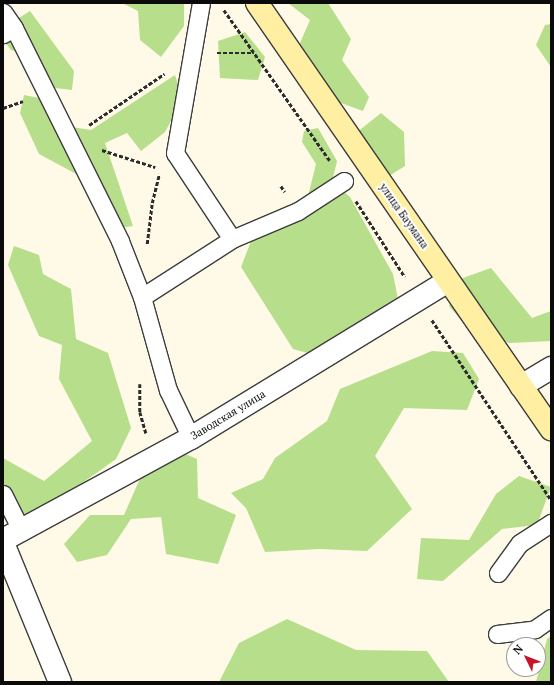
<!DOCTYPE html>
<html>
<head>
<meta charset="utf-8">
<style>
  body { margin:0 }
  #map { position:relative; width:554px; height:685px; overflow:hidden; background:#fff9e8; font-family:"PT Serif",serif }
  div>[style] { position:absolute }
  .forest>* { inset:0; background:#b7df8b }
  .path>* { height:2.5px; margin-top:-1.25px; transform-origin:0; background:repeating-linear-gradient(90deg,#2c2c2c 0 4px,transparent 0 6px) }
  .roads { filter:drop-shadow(1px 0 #3d3d3d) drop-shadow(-1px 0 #3d3d3d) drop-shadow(0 1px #3d3d3d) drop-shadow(0 -1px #3d3d3d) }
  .lane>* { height:17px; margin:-8.5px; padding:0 8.5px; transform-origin:8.5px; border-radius:8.5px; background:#fff }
  .street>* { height:22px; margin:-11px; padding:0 11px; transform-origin:11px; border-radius:11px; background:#fff }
  .secondary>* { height:22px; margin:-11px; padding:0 11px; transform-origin:11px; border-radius:11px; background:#ffefa3 }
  span { translate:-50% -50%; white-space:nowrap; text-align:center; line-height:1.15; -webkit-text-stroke:4px #fff; paint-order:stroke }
  .street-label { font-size:11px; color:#0a0a0a }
  .frame { position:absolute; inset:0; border:4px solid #0a0a0a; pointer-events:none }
  .north { position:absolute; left:506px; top:637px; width:40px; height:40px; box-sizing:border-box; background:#fff; border:1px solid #9d9d9d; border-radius:50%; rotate:313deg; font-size:11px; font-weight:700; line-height:16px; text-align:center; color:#0a0a0a }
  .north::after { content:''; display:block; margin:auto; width:14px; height:18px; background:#c71529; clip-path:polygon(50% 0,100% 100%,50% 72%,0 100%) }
</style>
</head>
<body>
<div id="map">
  <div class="forest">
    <div style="clip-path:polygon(122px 3px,184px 3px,184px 26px,161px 57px,140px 40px,138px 11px)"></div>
    <div style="clip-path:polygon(288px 3px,328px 3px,351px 39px,342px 60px,369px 97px,363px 111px,330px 99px,297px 50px,310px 20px)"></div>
    <div style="clip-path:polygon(30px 11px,74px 71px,72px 90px,55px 88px,35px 56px,11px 50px,3px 40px,3px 28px)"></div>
    <div style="clip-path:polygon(551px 24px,551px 67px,536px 45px,545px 25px)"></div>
    <div style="clip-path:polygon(245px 32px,265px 57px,258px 80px,220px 78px,218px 41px)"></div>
    <div style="clip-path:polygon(175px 75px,183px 99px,165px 132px,141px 151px,127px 133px,105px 143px,133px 226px,119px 228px,95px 169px,78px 175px,39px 154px,20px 113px,24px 95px,44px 99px,59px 125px,91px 130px)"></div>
    <div style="clip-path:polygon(381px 113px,404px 132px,405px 166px,389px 176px,356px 133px)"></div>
    <div style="clip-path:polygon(318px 128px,337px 161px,332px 182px,350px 197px,393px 274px,399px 304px,315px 355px,293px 349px,241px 267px,253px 236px,304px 212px,316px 164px,302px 142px,304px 131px)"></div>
    <div style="clip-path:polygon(14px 246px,39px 255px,43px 274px,71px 289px,76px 339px,108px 353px,131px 428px,116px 459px,29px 521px,3px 519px,3px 458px,44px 481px,92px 441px,59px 379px,62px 345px,39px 336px,8px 265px)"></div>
    <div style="clip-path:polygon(491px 268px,532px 318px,551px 311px,551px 341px,510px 343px,474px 335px,449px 306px,460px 279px)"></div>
    <div style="clip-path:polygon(432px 351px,463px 353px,479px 379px,467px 410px,404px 408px,375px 456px,412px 509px,367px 551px,319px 549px,265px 552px,246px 508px,231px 493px,263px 479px,275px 458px,327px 421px,340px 389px)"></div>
    <div style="clip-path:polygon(178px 451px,197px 459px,198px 498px,236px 515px,218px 564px,166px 554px,161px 517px,131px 519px,107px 555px,77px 562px,64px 544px,90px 515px,124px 515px,142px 474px)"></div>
    <div style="clip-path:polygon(519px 476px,551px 487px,537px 525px,502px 529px,443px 581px,417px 579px,421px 538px,469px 540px,496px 494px)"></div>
    <div style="clip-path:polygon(287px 619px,356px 650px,427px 651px,449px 682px,219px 682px,239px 643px)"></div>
    <div style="clip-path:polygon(551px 636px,551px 682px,536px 682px,547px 639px)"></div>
  </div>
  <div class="path">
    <div style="left:224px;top:10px;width:184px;rotate:54.9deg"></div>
    <div style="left:217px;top:53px;width:37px"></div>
    <div style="left:3px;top:108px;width:21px;rotate:-19deg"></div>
    <div style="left:89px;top:125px;width:91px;rotate:-34.2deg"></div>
    <div style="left:102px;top:150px;width:56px;rotate:17.8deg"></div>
    <div style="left:281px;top:186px;width:7px;rotate:56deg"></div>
    <div style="left:356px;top:201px;width:90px;rotate:57.2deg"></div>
    <div style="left:147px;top:244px;width:41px;rotate:-83deg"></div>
    <div style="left:152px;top:203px;width:30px;rotate:-76deg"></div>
    <div style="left:432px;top:320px;width:216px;rotate:56.5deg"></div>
    <div style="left:140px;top:384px;width:28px;rotate:90deg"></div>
    <div style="left:140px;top:412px;width:22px;rotate:74deg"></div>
  </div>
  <div class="roads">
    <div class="lane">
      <div style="left:3px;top:12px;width:19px;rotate:55deg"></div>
      <div style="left:14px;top:28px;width:13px;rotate:151deg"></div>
      <div style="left:14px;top:28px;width:238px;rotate:63.5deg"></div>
      <div style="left:120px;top:241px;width:60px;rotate:68.6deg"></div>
      <div style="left:142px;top:297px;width:97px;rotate:74.4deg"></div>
      <div style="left:168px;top:390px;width:53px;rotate:64.4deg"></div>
      <div style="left:232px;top:239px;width:72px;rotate:-23deg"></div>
      <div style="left:298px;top:211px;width:55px;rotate:-33.1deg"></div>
      <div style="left:142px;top:297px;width:107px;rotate:-32.8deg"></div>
      <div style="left:232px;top:239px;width:103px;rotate:-123.5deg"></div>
      <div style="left:175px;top:153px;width:152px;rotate:-80.2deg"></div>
      <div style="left:3px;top:494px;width:42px;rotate:63.4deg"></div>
      <div style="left:498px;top:573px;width:37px;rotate:-54deg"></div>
      <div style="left:520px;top:543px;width:37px;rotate:-33deg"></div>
      <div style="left:497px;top:634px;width:38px;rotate:-7deg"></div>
      <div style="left:535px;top:629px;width:19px;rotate:-35deg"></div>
    </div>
    <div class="street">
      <div style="left:521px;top:386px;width:35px;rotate:-31deg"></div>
      <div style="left:3px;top:540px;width:214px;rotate:-28.5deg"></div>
      <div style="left:191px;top:438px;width:301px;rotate:-31.4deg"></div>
      <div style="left:3px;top:543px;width:150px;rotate:67.7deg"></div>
    </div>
    <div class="secondary">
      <div style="left:257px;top:3px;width:518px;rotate:55.39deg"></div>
    </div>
  </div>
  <div class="street-label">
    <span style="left:404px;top:216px;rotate:55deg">улица Баумана</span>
    <span style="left:228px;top:415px;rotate:-31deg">Заводская улица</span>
  </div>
  <div class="frame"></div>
  <div class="north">N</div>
</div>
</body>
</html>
